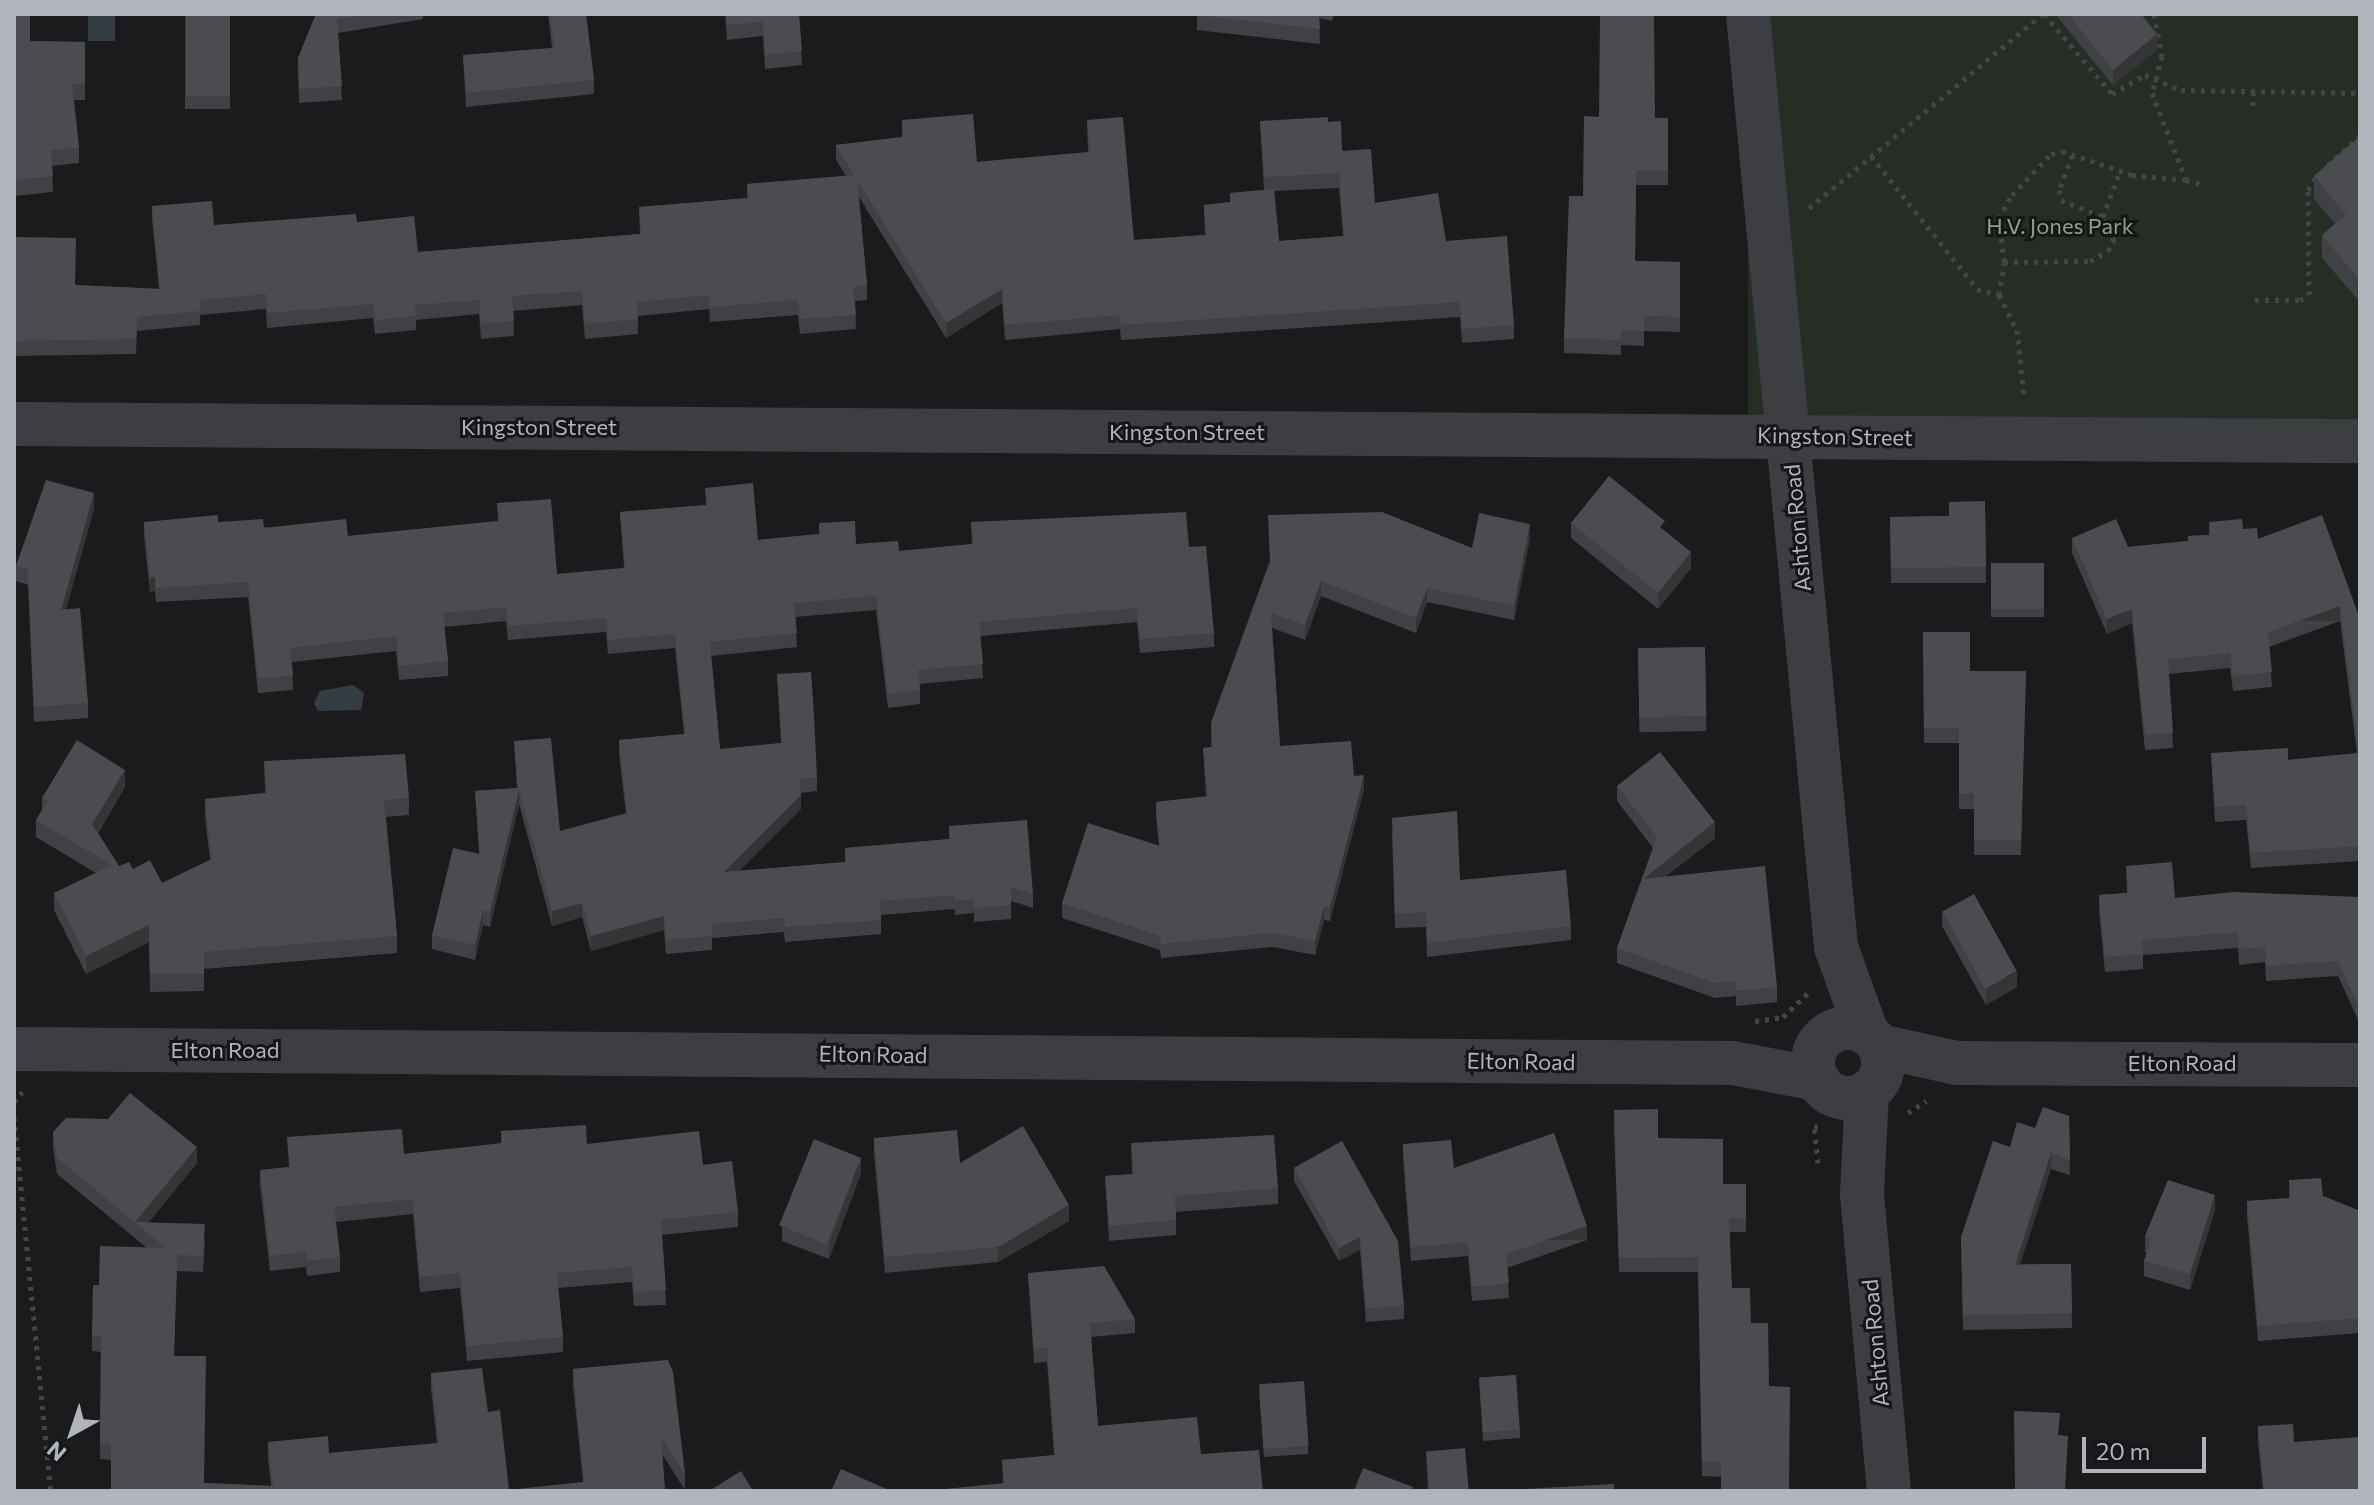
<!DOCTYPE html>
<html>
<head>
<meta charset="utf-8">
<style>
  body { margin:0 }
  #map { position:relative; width:2374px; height:1505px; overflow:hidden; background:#1b1b1d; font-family:Commissioner,sans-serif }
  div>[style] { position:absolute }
  .green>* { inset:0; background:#252d25; transform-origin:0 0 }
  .water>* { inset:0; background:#343e42; transform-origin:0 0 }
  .path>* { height:5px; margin-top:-2.5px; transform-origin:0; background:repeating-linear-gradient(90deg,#424549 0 4px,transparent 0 10px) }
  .minor>* { height:44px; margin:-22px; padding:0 22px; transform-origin:22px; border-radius:22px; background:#3c3e42 }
  .minor>.ring { margin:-22px; padding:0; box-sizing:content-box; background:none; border:44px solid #3c3e42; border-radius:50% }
  .wall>* { inset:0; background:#404144; transform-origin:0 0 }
  .shaded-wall>* { inset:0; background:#343537; transform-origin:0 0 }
  .building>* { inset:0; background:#4a4c4f; transform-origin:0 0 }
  span { translate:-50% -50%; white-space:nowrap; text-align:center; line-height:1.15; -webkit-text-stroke:6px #161618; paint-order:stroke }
  .park-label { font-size:22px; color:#8ba488 }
  .street-label { font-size:22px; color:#afb5bb }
  .frame { position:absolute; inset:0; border:16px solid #afb5bb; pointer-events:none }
  .north { position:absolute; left:32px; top:1393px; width:80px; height:80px; -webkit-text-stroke:6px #161618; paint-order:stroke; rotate:220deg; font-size:22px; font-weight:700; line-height:32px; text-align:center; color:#afb5bb }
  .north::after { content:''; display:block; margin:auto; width:28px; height:36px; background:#afb5bb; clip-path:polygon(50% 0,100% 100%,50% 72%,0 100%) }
  .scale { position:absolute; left:2082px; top:1437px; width:124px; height:36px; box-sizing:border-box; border:4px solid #afb5bb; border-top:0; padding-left:10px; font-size:24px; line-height:28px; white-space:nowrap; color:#afb5bb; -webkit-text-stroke:6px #161618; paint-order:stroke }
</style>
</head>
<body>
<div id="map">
  <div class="green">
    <div style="left:1748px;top:14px;width:612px;height:423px"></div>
  </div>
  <div class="water">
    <div style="left:88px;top:14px;width:27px;height:27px"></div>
    <div style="clip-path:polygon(353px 685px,364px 693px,361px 710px,318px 711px,314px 703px,320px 691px)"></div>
  </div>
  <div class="path">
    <div style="left:2044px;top:14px;width:105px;rotate:49.6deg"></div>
    <div style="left:2112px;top:94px;width:38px;rotate:-30deg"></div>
    <div style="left:2145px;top:75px;width:39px;rotate:23deg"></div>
    <div style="left:2181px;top:90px;width:179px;rotate:1deg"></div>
    <div style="left:2154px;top:14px;width:43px;rotate:79.2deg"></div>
    <div style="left:2162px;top:56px;width:38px;rotate:105deg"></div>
    <div style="left:2152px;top:93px;width:93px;rotate:68.7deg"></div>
    <div style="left:2186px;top:180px;width:19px;rotate:16deg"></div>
    <div style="left:2253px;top:92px;width:14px;rotate:90deg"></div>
    <div style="left:2072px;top:155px;width:37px;rotate:110deg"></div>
    <div style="left:2059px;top:190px;width:10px;rotate:79deg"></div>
    <div style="left:2061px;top:200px;width:45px;rotate:22deg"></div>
    <div style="left:1871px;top:156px;width:170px;rotate:51.4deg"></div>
    <div style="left:1977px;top:289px;width:23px;rotate:15deg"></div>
    <div style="left:1999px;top:295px;width:39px;rotate:63deg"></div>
    <div style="left:2017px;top:330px;width:67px;rotate:84deg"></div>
    <div style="left:2328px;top:165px;width:43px;rotate:-42.2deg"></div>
    <div style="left:1809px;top:208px;width:304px;rotate:-39.7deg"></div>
    <div style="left:2004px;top:262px;width:86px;rotate:-0.7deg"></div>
    <div style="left:2090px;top:261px;width:21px;rotate:-29deg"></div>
    <div style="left:2108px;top:251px;width:12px;rotate:-59deg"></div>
    <div style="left:2114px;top:241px;width:26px;rotate:-115deg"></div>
    <div style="left:2103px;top:217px;width:49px;rotate:-69.7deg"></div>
    <div style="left:1999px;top:295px;width:33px;rotate:-81deg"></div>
    <div style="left:2004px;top:262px;width:43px;rotate:-96.6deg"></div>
    <div style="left:1999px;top:219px;width:27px;rotate:-62deg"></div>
    <div style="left:2012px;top:195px;width:57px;rotate:-46.4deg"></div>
    <div style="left:2051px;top:154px;width:11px;rotate:-15deg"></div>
    <div style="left:2062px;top:151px;width:74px;rotate:18.9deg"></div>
    <div style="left:2132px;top:175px;width:54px;rotate:5.3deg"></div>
    <div style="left:2255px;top:300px;width:45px"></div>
    <div style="left:2300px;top:300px;width:10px;rotate:-29deg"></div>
    <div style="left:2309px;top:295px;width:105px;rotate:-90.5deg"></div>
    <div style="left:2308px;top:190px;width:19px;rotate:-58deg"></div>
    <div style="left:1755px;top:1021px;width:28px;rotate:-8deg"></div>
    <div style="left:1783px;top:1017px;width:35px;rotate:-44deg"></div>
    <div style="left:14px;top:1102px;width:13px;rotate:-51deg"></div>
    <div style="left:1908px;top:1113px;width:22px;rotate:-34deg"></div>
    <div style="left:14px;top:1117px;width:376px;rotate:84.4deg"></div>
    <div style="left:1818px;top:1163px;width:36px;rotate:-96deg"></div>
    <div style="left:1814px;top:1127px;width:9px;rotate:-13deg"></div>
  </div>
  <div class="minor">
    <div style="left:1748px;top:14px;width:937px;rotate:84.61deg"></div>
    <div style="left:1836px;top:947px;width:91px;rotate:70.2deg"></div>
    <div style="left:14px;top:424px;width:2346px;rotate:0.42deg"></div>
    <div class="ring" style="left:1813px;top:1028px;width:26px;height:26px"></div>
    <div style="left:1879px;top:1046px;width:80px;rotate:12.3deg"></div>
    <div style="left:1957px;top:1063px;width:403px;rotate:0.3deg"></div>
    <div style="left:14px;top:1049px;width:1719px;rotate:0.47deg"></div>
    <div style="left:1733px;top:1063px;width:86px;rotate:10.8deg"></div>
    <div style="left:1867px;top:1092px;width:103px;rotate:92.8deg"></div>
    <div style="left:1862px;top:1195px;width:297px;rotate:84.8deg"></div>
  </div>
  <div class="wall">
    <div style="clip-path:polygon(14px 14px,30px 41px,85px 42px,85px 100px,74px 100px,79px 148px,79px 163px,52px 166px,53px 192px,14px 196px)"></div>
    <div style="left:185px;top:14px;width:45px;height:95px"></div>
    <div style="clip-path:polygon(316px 14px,423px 14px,423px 19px,338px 33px,342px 100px,299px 103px,298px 58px)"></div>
    <div style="clip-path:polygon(548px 14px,586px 14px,594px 80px,594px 94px,466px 107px,463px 55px,552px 48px)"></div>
    <div style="clip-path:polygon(725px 14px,799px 14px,802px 65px,765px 69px,763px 36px,727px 40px)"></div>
    <div style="clip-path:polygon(1197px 14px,1334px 14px,1332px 21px,1319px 18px,1320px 44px,1197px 30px)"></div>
    <div style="clip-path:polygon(2055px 14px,2141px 14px,2157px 50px,2113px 85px)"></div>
    <div style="clip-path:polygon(1599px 117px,1668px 118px,1668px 185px,1636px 185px,1635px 261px,1680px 262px,1680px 332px,1644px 331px,1644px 346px,1621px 345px,1621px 355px,1564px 353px,1564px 338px,1583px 196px)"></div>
    <div style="clip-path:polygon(evenodd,902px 120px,977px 162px,1088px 152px,1087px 120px,1134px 240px,1205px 235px,1204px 205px,1230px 202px,1230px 193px,1264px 190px,1260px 121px,1328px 122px,1342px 151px,1375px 203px,1446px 241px,1514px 325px,1514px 339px,1462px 343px,1460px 317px,1121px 340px,1120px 329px,1005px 340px,1002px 303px,946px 338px,859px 197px,867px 285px,867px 300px,855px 301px,856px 329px,800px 334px,798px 315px,710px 322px,709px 309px,638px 316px,638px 334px,585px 339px,582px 305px,513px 311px,514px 336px,481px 339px,479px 314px,416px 320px,416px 330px,375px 334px,373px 318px,267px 328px,266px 309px,200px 315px,200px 325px,137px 331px,136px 354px,14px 356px,14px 237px,75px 285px,159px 289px,152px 220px,152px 206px,214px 225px,357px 222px,418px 252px,640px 234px,639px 207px,747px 198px,747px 184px,846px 176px,836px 160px,836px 145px,902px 137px,902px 120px,1339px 188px,1343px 236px,1279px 241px,1274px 191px,1339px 188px)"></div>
    <div style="clip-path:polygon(2360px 136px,2360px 302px,2322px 258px,2322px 235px,2335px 224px,2314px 199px,2314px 176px)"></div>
    <div style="clip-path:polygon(705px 488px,758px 540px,819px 534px,819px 523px,856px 544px,899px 551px,972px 544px,971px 522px,1189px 547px,1214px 633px,1214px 647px,1140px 653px,1137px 622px,980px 636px,983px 678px,920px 684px,920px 704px,888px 708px,876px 610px,795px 617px,797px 647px,711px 656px,720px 749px,781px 743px,777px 674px,817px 777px,817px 791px,801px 793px,801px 809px,739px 871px,845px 862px,845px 848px,949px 839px,949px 826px,1033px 894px,1033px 908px,1011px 901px,1011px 919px,974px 922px,974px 913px,955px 915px,955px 909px,881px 915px,881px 934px,785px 942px,784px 932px,712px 938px,712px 950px,666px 954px,664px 930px,591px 951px,582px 917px,552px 926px,519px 804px,490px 927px,483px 925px,475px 960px,432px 949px,432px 935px,479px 854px,475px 791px,517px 788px,514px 741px,560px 831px,626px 814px,619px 754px,619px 740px,684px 734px,675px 648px,608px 654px,606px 632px,508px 640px,506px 621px,444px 627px,448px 661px,448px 676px,399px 680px,396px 651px,292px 662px,293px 690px,258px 693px,248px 597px,156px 602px,155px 591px,150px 592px,144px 536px,144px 522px,218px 522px,348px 536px,498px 521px,497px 503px,557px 574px,624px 568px,620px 512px,706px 505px)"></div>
    <div style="clip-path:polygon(1985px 501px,1986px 583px,1891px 583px,1890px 517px,1949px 516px)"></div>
    <div style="clip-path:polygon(94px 509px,66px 609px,88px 703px,88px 718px,34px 722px,28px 585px,16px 581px,16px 566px)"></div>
    <div style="clip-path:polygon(2209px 522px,2243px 529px,2258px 539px,2360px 619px,2360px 861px,2251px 868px,2246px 820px,2215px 822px,2211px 753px,2288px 760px,2357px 753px,2340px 621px,2269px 647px,2272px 687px,2233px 691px,2230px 668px,2169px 674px,2173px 748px,2145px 750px,2132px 623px,2107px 634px,2072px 553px,2072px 538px,2128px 547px,2188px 541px,2188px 536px,2209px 535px)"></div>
    <div style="clip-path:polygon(1571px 523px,1665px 531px,1691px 568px,1658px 609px,1571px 538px)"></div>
    <div style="clip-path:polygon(1530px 538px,1514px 620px,1427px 602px,1416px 633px,1321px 596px,1305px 640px,1272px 628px,1280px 746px,1354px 776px,1364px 789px,1330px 921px,1324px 920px,1315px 955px,1273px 947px,1161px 958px,1160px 950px,1062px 918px,1062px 903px,1159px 846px,1156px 816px,1156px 802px,1206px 797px,1203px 748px,1211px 747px,1211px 723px,1269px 563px,1472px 548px)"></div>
    <div style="left:1991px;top:563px;width:53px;height:54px"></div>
    <div style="clip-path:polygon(1923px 632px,1970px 671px,2026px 671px,2021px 855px,1974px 855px,1974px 809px,1959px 809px,1959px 743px,1924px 743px)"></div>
    <div style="left:1705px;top:647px;width:84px;height:67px;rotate:89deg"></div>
    <div style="clip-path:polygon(264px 761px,409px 798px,409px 815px,386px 817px,397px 936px,397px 953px,204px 969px,204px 991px,150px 992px,149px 942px,86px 974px,54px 910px,54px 893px,96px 873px,36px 837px,36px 820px,42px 810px,42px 798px,125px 787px,98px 833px,119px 866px,133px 869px,162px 883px,210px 860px,205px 816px,205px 799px,265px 793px)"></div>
    <div style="clip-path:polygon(1617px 786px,1715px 838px,1666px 876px,1777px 987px,1777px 1002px,1736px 1006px,1736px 996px,1715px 998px,1617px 963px,1617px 948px,1653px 848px,1617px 801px)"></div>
    <div style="clip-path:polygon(1392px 833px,1460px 880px,1571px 926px,1571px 940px,1427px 957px,1426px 927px,1395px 928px)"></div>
    <div style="clip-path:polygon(2126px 866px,2175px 898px,2360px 897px,2360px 1024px,2338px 976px,2266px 981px,2265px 962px,2239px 965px,2238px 948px,2143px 955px,2143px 969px,2105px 972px,2099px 911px,2099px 895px,2127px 893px)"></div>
    <div style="clip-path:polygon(1942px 911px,2017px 987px,1986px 1005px,1942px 926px)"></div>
    <div style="clip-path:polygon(2069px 1116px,2070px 1175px,2051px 1169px,2020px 1264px,2071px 1264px,2072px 1328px,1963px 1330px,1961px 1237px,2010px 1147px,2035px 1128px)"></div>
    <div style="clip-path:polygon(1614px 1124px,1658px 1138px,1723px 1184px,1746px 1184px,1746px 1232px,1730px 1232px,1721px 1477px,1702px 1476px,1698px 1272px,1619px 1272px)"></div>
    <div style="clip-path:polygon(501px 1131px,587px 1144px,703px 1165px,738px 1212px,738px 1227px,662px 1235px,666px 1305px,634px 1306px,632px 1282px,558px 1288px,563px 1337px,563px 1352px,467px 1361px,460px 1288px,420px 1292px,413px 1214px,336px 1222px,340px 1257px,340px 1272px,307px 1276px,306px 1267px,270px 1271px,260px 1185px,260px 1170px,289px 1167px,287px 1137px,404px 1154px,501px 1144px)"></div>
    <div style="clip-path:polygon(53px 1132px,197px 1163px,148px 1223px,205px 1240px,203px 1272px,177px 1271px,174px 1356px,204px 1483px,271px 1486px,268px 1458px,268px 1442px,329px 1453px,437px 1443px,431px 1389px,431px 1373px,488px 1412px,509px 1490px,583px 1482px,573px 1385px,573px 1369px,668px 1360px,685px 1474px,685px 1490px,662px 1454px,665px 1491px,111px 1491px,111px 1460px,100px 1459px,101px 1352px,92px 1351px,92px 1335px,99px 1285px,146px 1247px,57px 1174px,53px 1148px)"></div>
    <div style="clip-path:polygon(874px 1138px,960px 1163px,1069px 1221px,998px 1262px,885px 1273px,874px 1154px)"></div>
    <div style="clip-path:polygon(1342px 1141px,1404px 1305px,1404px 1319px,1366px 1322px,1360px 1250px,1339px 1261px,1294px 1181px,1294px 1168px)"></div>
    <div style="clip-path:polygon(1131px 1143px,1278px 1188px,1278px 1204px,1176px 1212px,1176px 1235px,1109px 1241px,1105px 1176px,1132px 1174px)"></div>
    <div style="clip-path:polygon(1403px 1144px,1454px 1168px,1587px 1240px,1507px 1268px,1509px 1298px,1472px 1301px,1468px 1256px,1411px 1261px,1403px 1159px)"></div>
    <div style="clip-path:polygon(861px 1173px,829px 1259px,782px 1241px,782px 1226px)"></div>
    <div style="clip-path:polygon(2289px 1180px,2323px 1196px,2360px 1211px,2360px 1333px,2258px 1341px,2247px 1216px,2247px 1201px,2289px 1198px)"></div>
    <div style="clip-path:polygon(2215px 1210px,2190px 1290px,2144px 1276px,2144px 1261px,2147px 1252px,2145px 1252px,2145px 1236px)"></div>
    <div style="clip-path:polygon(1028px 1273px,1135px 1319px,1135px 1333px,1091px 1337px,1098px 1426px,1197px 1417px,1003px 1483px,1002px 1460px,1054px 1455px,1047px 1362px,1034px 1363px)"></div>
    <div style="clip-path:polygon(1479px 1378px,1520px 1430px,1520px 1438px,1483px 1441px)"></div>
    <div style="clip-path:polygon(1259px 1392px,1308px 1446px,1308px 1454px,1264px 1457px)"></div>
    <div style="clip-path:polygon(2258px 1426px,2294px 1442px,2360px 1491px,2263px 1491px,2258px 1442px)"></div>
    <div style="clip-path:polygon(1426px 1451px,1469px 1491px,1428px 1491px)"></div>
  </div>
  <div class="shaded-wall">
    <div style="clip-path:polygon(2157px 34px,2157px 50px,2113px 85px,2113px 70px)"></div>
    <div style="clip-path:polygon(1002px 289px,1002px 303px,946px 338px,946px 323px)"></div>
    <div style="clip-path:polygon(94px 493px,94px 509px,61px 625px,61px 610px)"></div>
    <div style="clip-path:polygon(1530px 524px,1530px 538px,1514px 620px,1514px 606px)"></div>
    <div style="clip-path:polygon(1691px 552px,1691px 568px,1658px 609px,1658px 593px)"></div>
    <div style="left:155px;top:577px;width:14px;height:5px;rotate:90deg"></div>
    <div style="clip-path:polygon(1321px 581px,1321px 596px,1305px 640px,1305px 625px)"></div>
    <div style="clip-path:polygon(1427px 588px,1427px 602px,1416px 633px,1416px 618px)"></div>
    <div style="left:2340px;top:606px;width:15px;height:77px;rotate:90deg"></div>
    <div style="clip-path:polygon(2132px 609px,2132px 623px,2107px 634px,2107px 619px)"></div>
    <div style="clip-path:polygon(125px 770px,125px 787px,92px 841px,92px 824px)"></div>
    <div style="clip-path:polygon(1364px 775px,1364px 789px,1330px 921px,1330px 907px)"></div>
    <div style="clip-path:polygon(519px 790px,519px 804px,490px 927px,490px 912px)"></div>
    <div style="clip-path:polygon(801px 795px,801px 809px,724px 886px,724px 872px)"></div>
    <div style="clip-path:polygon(1715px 822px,1715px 838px,1643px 894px,1643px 879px)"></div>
    <div style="clip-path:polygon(582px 903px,582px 917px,552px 926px,552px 911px)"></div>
    <div style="clip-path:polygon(1324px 906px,1324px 920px,1315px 955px,1315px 941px)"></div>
    <div style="clip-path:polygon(483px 910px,483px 925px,475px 960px,475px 945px)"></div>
    <div style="clip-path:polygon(664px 916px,664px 930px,591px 951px,591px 936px)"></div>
    <div style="clip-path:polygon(149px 925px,149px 942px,86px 974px,86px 956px)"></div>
    <div style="clip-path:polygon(2017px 971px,2017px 987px,1986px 1005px,1986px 989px)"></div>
    <div style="clip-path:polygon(197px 1147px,197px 1163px,143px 1229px,135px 1222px)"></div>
    <div style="clip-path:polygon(2051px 1153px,2051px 1169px,2015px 1280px,2015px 1265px)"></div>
    <div style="clip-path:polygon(861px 1158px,861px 1173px,829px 1259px,829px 1243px)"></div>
    <div style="clip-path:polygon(2215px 1195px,2215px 1210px,2190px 1290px,2190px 1274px)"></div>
    <div style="clip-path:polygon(1069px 1205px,1069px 1221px,998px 1262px,998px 1247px)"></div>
    <div style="left:1587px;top:1226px;width:14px;height:86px;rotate:90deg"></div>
    <div style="clip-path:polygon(1360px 1237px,1360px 1250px,1339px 1261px,1339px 1248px)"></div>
  </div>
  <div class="building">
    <div style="clip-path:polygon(14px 14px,30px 14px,30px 41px,85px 42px,85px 84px,72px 84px,79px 148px,51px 150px,53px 176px,14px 180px)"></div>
    <div style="left:186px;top:14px;width:44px;height:82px"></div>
    <div style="clip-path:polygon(316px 14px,368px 14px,337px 19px,342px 86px,299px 89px,298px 58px)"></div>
    <div style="clip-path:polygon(550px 14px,586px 14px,594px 80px,466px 93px,463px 55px,554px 48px)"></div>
    <div style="clip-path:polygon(726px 14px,799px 14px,802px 51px,765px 55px,763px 22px,727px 25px)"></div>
    <div style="clip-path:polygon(1197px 14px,1319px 14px,1320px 29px,1197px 15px)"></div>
    <div style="clip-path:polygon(1600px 14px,1654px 14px,1655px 118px,1668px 118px,1668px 170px,1636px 170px,1635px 261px,1680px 262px,1680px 317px,1644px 316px,1644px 331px,1621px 330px,1621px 340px,1564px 338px,1569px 196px,1583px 196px,1584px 116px,1599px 117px)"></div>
    <div style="clip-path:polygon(2068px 14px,2141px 14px,2157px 34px,2113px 70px)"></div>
    <div style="clip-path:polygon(973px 114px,977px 162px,1090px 152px,1087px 120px,1123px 117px,1134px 240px,1206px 235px,1204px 205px,1231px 202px,1230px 193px,1274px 189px,1279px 241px,1344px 236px,1339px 173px,1264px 177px,1260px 121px,1328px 117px,1328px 122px,1341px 121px,1342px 151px,1371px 149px,1375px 203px,1438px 193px,1446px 241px,1507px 236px,1514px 325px,1462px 329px,1460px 302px,1121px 325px,1120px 315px,1005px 325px,1002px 289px,946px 323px,857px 180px,867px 285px,853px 287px,856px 315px,800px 319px,798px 300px,710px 307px,709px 295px,637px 302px,638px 319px,585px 324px,582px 291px,512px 296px,514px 321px,481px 324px,479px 300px,415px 305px,416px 316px,375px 320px,373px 304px,267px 313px,266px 294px,200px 300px,200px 311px,137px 317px,136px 339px,14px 341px,14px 237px,76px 238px,75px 285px,160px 289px,152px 206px,212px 201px,214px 225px,356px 214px,357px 222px,414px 216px,418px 252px,641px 234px,639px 207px,749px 198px,747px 184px,854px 175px,836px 145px,903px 137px,902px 120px)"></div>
    <div style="clip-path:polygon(2360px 136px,2360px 280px,2322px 235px,2346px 215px,2314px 176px)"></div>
    <div style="clip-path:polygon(1609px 476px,1665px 521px,1660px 527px,1691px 552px,1658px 593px,1571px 523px)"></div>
    <div style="clip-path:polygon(46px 480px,94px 493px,61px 610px,80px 608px,88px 703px,34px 707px,28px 569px,16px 566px)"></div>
    <div style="clip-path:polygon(753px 483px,758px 540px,820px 534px,819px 523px,855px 521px,856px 544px,898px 541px,899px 551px,973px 544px,971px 522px,1186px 512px,1189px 547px,1206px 546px,1214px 633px,1140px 639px,1137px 608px,979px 622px,983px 664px,918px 670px,920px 690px,888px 694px,876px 596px,794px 603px,797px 633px,710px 642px,720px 749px,782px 743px,777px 674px,811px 672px,814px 715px,817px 777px,800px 779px,801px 795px,724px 872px,846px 862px,845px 848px,950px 839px,949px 826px,1027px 820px,1033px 894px,1011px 887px,1011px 905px,974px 908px,974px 899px,955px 901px,955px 895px,880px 901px,881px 920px,785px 927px,784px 918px,711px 924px,712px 936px,666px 940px,664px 916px,591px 936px,582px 903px,552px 911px,519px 790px,490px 912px,483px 910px,475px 945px,432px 935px,453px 848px,480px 854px,475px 791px,518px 788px,514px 741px,551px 738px,560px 831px,627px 813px,619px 740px,685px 734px,675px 634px,608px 640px,606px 618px,508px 626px,506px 607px,443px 613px,448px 661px,399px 666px,396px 636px,290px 648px,293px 675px,258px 679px,248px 582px,156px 588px,155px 577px,150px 578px,144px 522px,218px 515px,218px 522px,263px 519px,264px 528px,346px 519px,348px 536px,499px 521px,497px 503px,551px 499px,557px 574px,625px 568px,620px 512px,707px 505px,705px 488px)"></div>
    <div style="clip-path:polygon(1985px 501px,1986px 567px,1891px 568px,1890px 517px,1949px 516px,1949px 502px)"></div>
    <div style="clip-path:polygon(1382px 512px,1472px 548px,1479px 513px,1530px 524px,1514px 606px,1427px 588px,1416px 618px,1321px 581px,1305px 625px,1271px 613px,1280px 746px,1351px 741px,1354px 776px,1364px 775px,1330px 907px,1324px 906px,1315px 941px,1273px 933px,1161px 944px,1160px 936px,1062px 903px,1088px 823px,1160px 846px,1156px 802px,1208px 796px,1203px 748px,1213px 747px,1211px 723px,1270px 562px,1268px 515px)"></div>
    <div style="clip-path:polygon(2322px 515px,2360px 619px,2360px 846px,2251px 853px,2246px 805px,2215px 807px,2211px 753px,2288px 748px,2288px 760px,2359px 753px,2340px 606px,2268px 632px,2272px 672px,2233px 676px,2230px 653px,2168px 659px,2173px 733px,2145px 735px,2132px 609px,2107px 619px,2072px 538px,2116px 519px,2128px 547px,2188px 541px,2188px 536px,2210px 535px,2209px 522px,2242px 519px,2243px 529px,2257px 528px,2258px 539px)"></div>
    <div style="left:1991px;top:563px;width:53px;height:46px"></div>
    <div style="clip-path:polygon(1923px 632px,1970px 632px,1970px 671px,2026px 671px,2021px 840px,1974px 840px,1974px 793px,1959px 794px,1959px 728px,1924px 728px)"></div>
    <div style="left:1705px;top:647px;width:69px;height:67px;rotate:89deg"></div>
    <div style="clip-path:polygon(77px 740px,125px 770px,92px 824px,119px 866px,129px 862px,133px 869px,150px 860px,162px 883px,212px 859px,205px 799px,267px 793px,264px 761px,405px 754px,409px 798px,384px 800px,397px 936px,204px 952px,204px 974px,150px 974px,149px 925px,86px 956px,54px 893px,112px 865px,36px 820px,48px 801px,42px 798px)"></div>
    <div style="clip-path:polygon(1660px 752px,1715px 822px,1643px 879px,1765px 866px,1777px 987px,1736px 991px,1736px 981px,1715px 983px,1617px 948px,1657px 837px,1617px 786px)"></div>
    <div style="clip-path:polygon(1457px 811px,1460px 880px,1566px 870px,1571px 926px,1427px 943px,1426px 912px,1395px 914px,1392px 818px)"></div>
    <div style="clip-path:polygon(2172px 862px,2175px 898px,2234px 892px,2360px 897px,2360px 1009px,2338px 961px,2266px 966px,2265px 947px,2239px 949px,2238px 932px,2142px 940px,2143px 954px,2105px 957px,2099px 895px,2128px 893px,2126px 866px)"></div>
    <div style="left:1974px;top:894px;width:88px;height:36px;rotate:61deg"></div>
    <div style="clip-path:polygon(130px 1093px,197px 1147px,135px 1222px,205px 1224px,203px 1256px,177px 1255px,174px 1356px,206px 1356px,204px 1483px,273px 1486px,268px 1442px,328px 1436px,329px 1453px,439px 1443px,431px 1373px,482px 1368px,488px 1412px,500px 1410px,509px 1490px,584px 1482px,573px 1369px,668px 1360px,673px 1372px,685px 1474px,661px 1436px,665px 1491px,111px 1491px,111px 1444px,100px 1443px,101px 1336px,92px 1335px,93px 1285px,99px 1285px,100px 1246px,166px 1248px,57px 1158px,53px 1132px,66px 1118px,108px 1119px)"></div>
    <div style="clip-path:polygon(2043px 1107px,2069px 1116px,2070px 1160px,2051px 1153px,2015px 1265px,2071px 1264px,2072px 1313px,1963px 1315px,1961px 1237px,1993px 1141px,2010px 1147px,2017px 1122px,2035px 1128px)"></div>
    <div style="clip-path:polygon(1658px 1109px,1658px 1138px,1723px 1139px,1723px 1184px,1746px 1184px,1746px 1218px,1729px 1218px,1732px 1288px,1750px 1288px,1751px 1323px,1768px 1323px,1769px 1386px,1790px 1387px,1789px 1491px,1721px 1491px,1721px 1462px,1702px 1462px,1698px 1257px,1619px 1258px,1614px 1110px)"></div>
    <div style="clip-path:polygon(586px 1125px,587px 1144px,699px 1131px,703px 1165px,732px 1161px,738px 1212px,661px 1220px,666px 1290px,634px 1292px,632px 1267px,557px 1273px,563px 1337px,467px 1346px,460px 1273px,420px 1277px,413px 1199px,334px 1207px,340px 1257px,307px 1261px,306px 1252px,270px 1256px,260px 1170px,290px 1167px,287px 1137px,402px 1129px,404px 1154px,502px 1143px,501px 1131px)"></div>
    <div style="clip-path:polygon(1023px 1126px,1069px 1205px,998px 1247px,885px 1257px,874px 1138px,957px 1130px,960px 1163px)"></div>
    <div style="clip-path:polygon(1554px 1133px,1587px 1226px,1506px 1254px,1509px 1283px,1472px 1287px,1468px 1242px,1411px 1247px,1403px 1144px,1451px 1140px,1454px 1168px)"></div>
    <div style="clip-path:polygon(1274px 1135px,1278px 1188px,1175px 1196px,1176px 1220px,1109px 1226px,1105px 1176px,1134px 1174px,1131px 1143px)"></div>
    <div style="left:814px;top:1139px;width:51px;height:93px;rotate:22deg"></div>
    <div style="clip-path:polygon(1342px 1141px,1398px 1241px,1404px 1305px,1366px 1309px,1360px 1237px,1339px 1248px,1294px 1168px)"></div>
    <div style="clip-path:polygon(2321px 1178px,2323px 1196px,2360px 1211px,2360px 1318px,2258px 1326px,2247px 1201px,2291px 1198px,2289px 1180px)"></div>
    <div style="clip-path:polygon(2168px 1180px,2215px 1195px,2190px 1274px,2144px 1261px,2151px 1238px,2145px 1236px)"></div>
    <div style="clip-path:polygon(1104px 1266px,1135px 1319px,1090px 1323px,1098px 1426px,1197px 1417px,1201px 1454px,1259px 1450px,1263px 1491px,926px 1491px,1004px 1483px,1002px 1460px,1055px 1455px,1047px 1348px,1034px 1349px,1028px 1273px)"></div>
    <div style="left:1516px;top:1375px;width:55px;height:37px;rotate:86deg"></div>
    <div style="left:1304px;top:1381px;width:65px;height:45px;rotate:86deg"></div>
    <div style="clip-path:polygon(2014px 1411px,2060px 1413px,2058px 1435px,2068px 1436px,2065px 1491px,2015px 1491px)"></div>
    <div style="clip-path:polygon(2293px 1424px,2294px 1442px,2360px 1437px,2360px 1491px,2264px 1491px,2258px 1426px)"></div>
    <div style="left:1465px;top:1448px;width:43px;height:39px;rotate:85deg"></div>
    <div style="clip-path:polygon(1363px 1468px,1413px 1487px,1412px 1491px,1354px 1491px)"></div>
    <div style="clip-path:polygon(841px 1469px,891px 1491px,831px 1491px)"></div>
    <div style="clip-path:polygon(741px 1471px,753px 1491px,709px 1491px)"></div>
    <div style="clip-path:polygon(1614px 1484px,1614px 1491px,1490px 1491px)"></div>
  </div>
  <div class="park-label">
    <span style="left:2060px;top:226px">H.V. Jones Park</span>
  </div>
  <div class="street-label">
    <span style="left:539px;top:427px">Kingston Street</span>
    <span style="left:1187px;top:432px">Kingston Street</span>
    <span style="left:1835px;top:436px;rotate:1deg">Kingston Street</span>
    <span style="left:1797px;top:528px;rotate:-95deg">Ashton Road</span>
    <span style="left:225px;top:1050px">Elton Road</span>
    <span style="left:873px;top:1054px;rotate:1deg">Elton Road</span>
    <span style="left:1521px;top:1061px;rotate:1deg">Elton Road</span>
    <span style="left:2182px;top:1063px">Elton Road</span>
    <span style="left:1875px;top:1343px;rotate:-95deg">Ashton Road</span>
  </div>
  <div class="frame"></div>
  <div class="north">N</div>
  <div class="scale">20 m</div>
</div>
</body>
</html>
